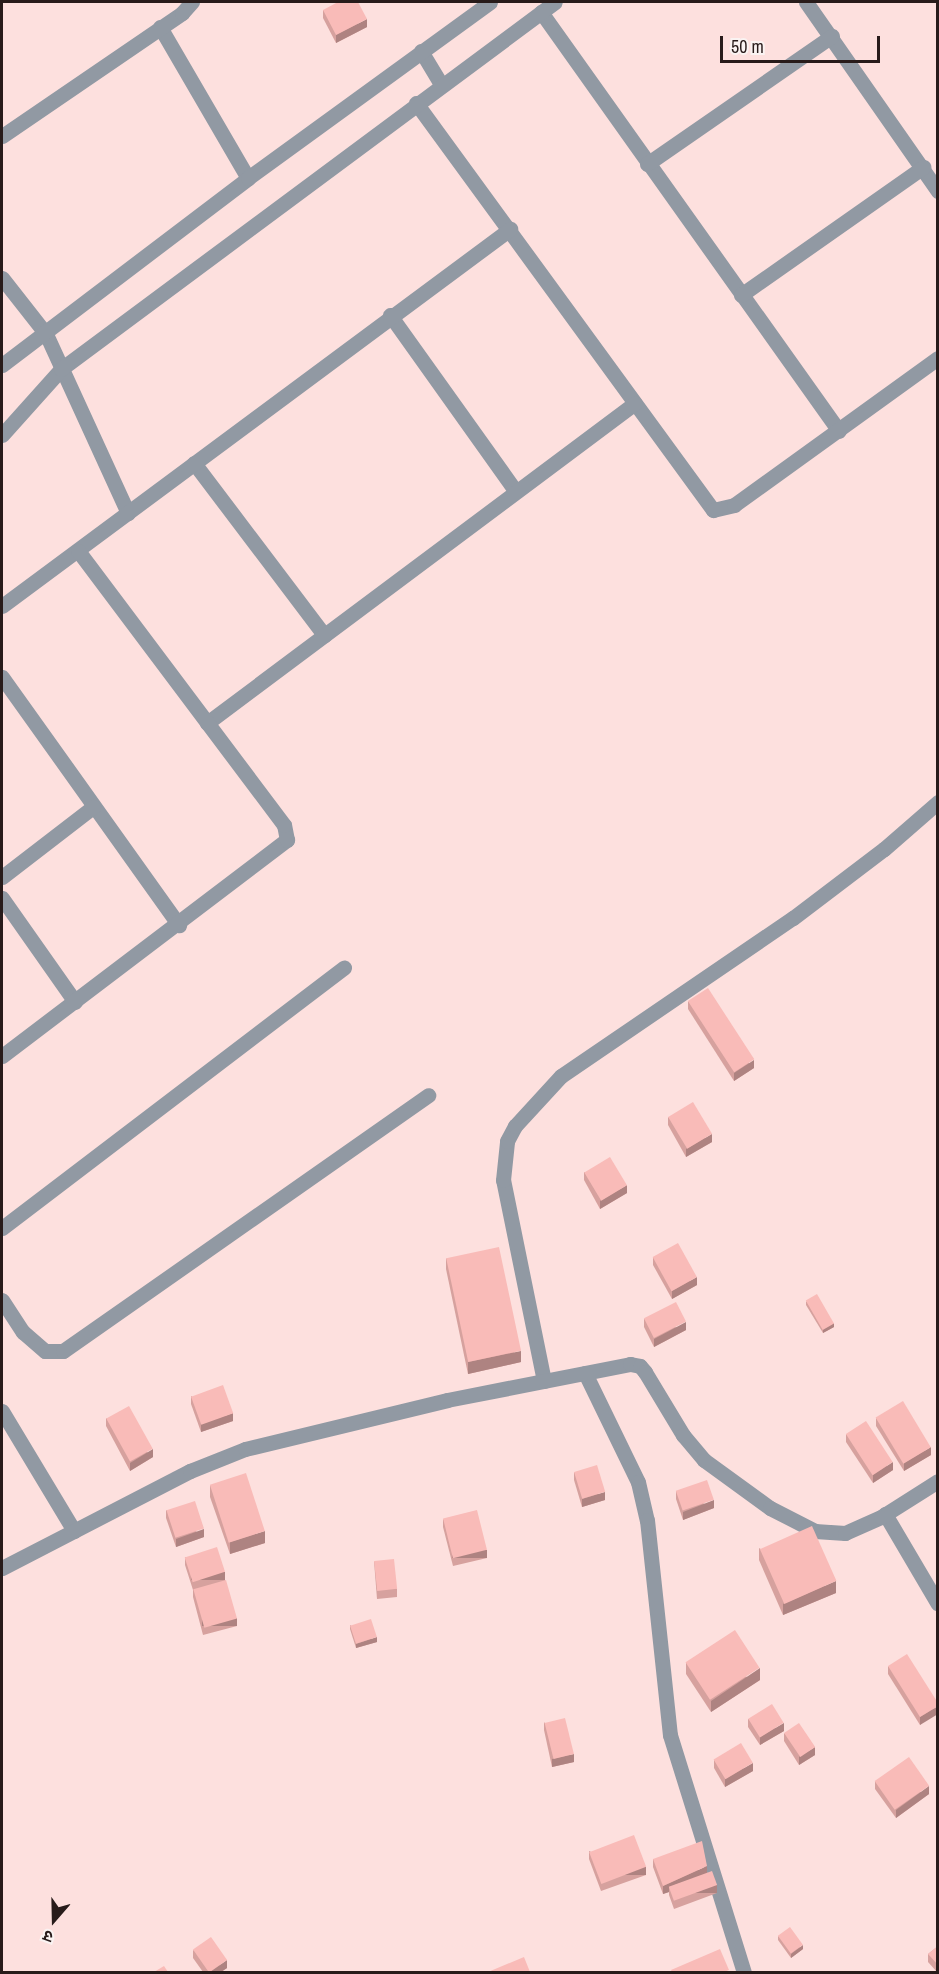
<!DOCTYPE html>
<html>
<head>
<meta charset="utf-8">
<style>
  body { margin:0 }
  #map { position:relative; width:939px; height:1974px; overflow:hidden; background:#fde0de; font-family:"Archivo Narrow","Noto Sans Devanagari",sans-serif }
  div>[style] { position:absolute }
  .minor>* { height:15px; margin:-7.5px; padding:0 7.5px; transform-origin:7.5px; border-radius:7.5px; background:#9199a3 }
  .wall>* { inset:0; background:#d6a19e }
  .shaded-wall>* { inset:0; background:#ae8381; transform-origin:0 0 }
  .building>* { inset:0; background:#f9bbb8; transform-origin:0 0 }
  span { translate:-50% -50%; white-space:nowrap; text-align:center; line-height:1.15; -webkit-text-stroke:5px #faf3f2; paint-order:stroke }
  .frame { position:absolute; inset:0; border:3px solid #281b1a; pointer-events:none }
  .north { position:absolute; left:24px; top:1890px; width:60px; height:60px; -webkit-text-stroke:4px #faf3f2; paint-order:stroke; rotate:200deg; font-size:16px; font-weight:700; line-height:24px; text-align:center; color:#281b1a }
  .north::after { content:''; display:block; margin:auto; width:21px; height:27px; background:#281b1a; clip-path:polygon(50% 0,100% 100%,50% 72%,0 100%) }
  .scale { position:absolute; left:720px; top:36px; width:160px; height:27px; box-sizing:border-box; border:3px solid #281b1a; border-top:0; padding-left:8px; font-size:18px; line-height:21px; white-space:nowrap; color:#281b1a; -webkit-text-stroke:4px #faf3f2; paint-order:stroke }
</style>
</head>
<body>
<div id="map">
  <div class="minor">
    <div style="left:806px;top:2px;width:231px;rotate:55.1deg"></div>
    <div style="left:541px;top:12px;width:514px;rotate:54.58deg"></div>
    <div style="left:160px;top:27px;width:175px;rotate:59.8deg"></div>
    <div style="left:421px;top:51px;width:39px;rotate:59deg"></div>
    <div style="left:416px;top:103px;width:504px;rotate:53.88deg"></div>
    <div style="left:713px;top:510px;width:22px;rotate:-13deg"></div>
    <div style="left:734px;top:505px;width:251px;rotate:-35.8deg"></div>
    <div style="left:2px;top:136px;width:218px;rotate:-34.3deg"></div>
    <div style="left:182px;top:13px;width:15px;rotate:-48deg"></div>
    <div style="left:647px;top:164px;width:225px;rotate:-34.7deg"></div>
    <div style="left:2px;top:278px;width:71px;rotate:51.8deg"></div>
    <div style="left:46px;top:334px;width:197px;rotate:65.4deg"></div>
    <div style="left:741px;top:295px;width:223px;rotate:-35.1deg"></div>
    <div style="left:390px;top:315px;width:215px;rotate:54.5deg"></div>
    <div style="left:2px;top:365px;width:309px;rotate:-37.2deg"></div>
    <div style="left:248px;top:178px;width:299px;rotate:-36deg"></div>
    <div style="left:2px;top:435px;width:89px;rotate:-48.2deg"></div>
    <div style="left:61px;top:369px;width:615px;rotate:-36.61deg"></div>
    <div style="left:194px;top:463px;width:216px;rotate:52.9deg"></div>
    <div style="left:2px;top:606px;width:633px;rotate:-36.58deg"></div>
    <div style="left:2px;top:677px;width:305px;rotate:54.5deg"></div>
    <div style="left:207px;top:723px;width:534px;rotate:-36.78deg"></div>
    <div style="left:2px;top:877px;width:115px;rotate:-37.6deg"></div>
    <div style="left:2px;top:898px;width:127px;rotate:54.9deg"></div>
    <div style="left:2px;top:1056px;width:358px;rotate:-37.2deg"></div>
    <div style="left:287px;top:840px;width:15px;rotate:-101deg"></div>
    <div style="left:284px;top:825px;width:343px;rotate:-126.9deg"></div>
    <div style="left:2px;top:1228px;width:430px;rotate:-37.3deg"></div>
    <div style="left:2px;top:1300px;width:38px;rotate:57deg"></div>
    <div style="left:23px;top:1332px;width:29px;rotate:41deg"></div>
    <div style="left:45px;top:1351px;width:18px"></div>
    <div style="left:63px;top:1351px;width:446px;rotate:-35deg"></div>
    <div style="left:585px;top:1373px;width:121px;rotate:64.1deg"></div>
    <div style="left:638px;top:1482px;width:39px;rotate:77deg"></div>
    <div style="left:647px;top:1520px;width:216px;rotate:83.9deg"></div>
    <div style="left:670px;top:1735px;width:248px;rotate:72.7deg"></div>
    <div style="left:544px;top:1381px;width:205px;rotate:-101.5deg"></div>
    <div style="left:503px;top:1180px;width:39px;rotate:-84deg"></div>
    <div style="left:507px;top:1141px;width:17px;rotate:-62deg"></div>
    <div style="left:515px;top:1126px;width:68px;rotate:-47.4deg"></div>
    <div style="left:561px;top:1076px;width:281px;rotate:-34.3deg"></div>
    <div style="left:793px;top:918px;width:114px;rotate:-37.2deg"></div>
    <div style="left:884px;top:849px;width:72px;rotate:-41deg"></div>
    <div style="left:2px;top:1411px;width:140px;rotate:59deg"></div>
    <div style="left:885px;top:1514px;width:104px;rotate:59.5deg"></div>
    <div style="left:2px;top:1568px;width:212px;rotate:-27.3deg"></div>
    <div style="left:190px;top:1471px;width:59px;rotate:-21.8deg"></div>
    <div style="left:245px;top:1449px;width:208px;rotate:-13.6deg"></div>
    <div style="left:447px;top:1400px;width:187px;rotate:-11.1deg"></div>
    <div style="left:630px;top:1364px;width:10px;rotate:11deg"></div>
    <div style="left:640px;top:1366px;width:8px;rotate:50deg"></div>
    <div style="left:645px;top:1372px;width:74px;rotate:58.9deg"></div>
    <div style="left:683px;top:1435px;width:33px;rotate:50deg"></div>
    <div style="left:704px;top:1460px;width:82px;rotate:36deg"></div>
    <div style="left:770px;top:1508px;width:51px;rotate:27.1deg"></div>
    <div style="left:815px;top:1531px;width:30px;rotate:4deg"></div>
    <div style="left:845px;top:1533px;width:39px;rotate:-24deg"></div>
    <div style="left:881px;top:1517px;width:67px;rotate:-32.3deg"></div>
  </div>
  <div class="wall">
    <div style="clip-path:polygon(323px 10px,367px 27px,336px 43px,323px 18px)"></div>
    <div style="clip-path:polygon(688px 1001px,754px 1068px,734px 1081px,688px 1009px)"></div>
    <div style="clip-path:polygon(668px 1117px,712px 1142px,686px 1157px,668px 1125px)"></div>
    <div style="clip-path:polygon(584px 1172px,627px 1193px,600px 1209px,584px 1180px)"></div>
    <div style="clip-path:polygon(653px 1257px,697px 1285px,672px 1299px,653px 1265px)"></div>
    <div style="clip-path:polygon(446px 1258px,521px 1362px,468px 1374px,446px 1269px)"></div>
    <div style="clip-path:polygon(806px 1301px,834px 1327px,823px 1333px,806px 1305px)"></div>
    <div style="clip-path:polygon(644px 1319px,686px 1330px,654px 1347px,644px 1327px)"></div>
    <div style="clip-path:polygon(191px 1396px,233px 1421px,201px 1432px,191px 1404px)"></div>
    <div style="clip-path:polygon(106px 1418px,153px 1457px,130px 1471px,106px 1426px)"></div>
    <div style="clip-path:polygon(876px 1418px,931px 1455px,904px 1471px,876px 1426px)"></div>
    <div style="clip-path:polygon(846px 1434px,893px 1470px,873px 1483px,846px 1442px)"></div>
    <div style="clip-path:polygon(574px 1472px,605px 1500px,582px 1507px,574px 1480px)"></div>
    <div style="clip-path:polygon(210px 1485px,265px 1543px,230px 1554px,210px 1497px)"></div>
    <div style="clip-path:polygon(676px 1491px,714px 1508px,683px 1520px,676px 1499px)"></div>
    <div style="clip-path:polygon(166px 1510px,204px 1537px,176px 1547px,166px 1518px)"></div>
    <div style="clip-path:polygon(443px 1519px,487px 1558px,453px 1566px,443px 1527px)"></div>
    <div style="clip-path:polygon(759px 1548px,836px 1593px,783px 1615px,759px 1560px)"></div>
    <div style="clip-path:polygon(185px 1557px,225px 1580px,237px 1626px,203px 1635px,193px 1597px,193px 1590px,185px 1565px)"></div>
    <div style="clip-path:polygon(374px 1561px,397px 1589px,397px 1597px,377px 1599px)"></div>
    <div style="clip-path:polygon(350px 1625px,377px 1642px,356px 1648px,350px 1629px)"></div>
    <div style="clip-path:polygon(686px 1662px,760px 1680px,711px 1712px,686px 1674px)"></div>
    <div style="clip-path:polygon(888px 1666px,938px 1703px,920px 1725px,888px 1674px)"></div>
    <div style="clip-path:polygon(748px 1719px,784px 1731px,760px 1745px,748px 1727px)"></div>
    <div style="clip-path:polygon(544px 1722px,574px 1762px,552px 1767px,544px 1730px)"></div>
    <div style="clip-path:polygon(784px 1733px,815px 1755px,799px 1765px,784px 1741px)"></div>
    <div style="clip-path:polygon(714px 1760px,753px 1771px,725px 1787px,714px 1768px)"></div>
    <div style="clip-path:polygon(875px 1781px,929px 1794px,896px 1818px,875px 1789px)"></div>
    <div style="clip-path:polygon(589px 1851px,646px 1875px,601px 1891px,589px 1859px)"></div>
    <div style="clip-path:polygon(653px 1859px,707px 1872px,717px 1893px,674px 1909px,669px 1895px,669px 1892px,663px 1894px,653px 1867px)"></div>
    <div style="clip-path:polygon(778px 1936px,803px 1949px,791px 1958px,778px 1940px)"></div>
    <div style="clip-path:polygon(938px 1946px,938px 1972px,937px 1972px,928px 1962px,928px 1954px)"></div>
    <div style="clip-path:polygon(193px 1950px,227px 1968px,221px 1972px,203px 1972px,193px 1958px)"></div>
  </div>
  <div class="shaded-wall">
    <div style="clip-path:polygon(367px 19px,367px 27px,336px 43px,336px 35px)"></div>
    <div style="clip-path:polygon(754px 1060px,754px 1068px,734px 1081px,734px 1073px)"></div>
    <div style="clip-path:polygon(712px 1134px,712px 1142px,686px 1157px,686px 1149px)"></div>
    <div style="clip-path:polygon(627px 1185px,627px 1193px,600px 1209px,600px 1201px)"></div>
    <div style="clip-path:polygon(697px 1277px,697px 1285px,672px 1299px,672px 1291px)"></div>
    <div style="clip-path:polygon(686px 1322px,686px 1330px,654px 1347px,654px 1339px)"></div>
    <div style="clip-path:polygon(834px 1323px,834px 1327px,823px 1333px,823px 1329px)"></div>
    <div style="clip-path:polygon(521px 1351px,521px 1362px,468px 1374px,468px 1362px)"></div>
    <div style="clip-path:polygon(233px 1413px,233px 1421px,201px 1432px,201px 1424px)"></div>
    <div style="clip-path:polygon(931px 1447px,931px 1455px,904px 1471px,904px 1463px)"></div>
    <div style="clip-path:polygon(153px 1449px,153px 1457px,130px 1471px,130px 1463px)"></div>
    <div style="clip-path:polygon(893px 1462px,893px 1470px,873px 1483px,873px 1475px)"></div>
    <div style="clip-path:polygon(605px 1492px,605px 1500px,582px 1507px,582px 1499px)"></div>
    <div style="clip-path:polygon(714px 1500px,714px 1508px,683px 1520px,683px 1512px)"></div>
    <div style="clip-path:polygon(204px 1529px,204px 1537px,176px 1547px,176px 1539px)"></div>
    <div style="clip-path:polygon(265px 1531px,265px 1543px,230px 1554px,230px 1542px)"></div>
    <div style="left:487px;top:1550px;width:8px;height:35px;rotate:90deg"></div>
    <div style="left:225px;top:1572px;width:8px;height:34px;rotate:90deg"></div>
    <div style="clip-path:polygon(836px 1581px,836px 1593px,783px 1615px,783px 1604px)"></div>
    <div style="left:237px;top:1618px;width:8px;height:35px;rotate:90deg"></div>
    <div style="clip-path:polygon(377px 1637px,377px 1642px,356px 1648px,356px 1644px)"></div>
    <div style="clip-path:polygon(760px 1668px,760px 1680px,711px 1712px,711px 1701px)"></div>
    <div style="clip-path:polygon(938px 1706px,938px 1714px,920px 1725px,920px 1717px)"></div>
    <div style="clip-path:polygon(784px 1723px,784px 1731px,760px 1745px,760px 1737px)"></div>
    <div style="clip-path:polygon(815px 1747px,815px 1755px,799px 1765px,799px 1757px)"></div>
    <div style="clip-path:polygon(574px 1754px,574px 1762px,552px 1767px,552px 1759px)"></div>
    <div style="clip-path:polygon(753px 1763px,753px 1771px,725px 1787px,725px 1779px)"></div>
    <div style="clip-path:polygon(929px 1786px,929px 1794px,896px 1818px,896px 1810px)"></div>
    <div style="clip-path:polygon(707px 1866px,707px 1874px,669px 1887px,669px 1892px,663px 1894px,663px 1886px)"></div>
    <div style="left:646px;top:1867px;width:8px;height:48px;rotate:90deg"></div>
    <div style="left:717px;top:1885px;width:8px;height:46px;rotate:90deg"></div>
    <div style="clip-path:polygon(803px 1945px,803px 1949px,791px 1958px,791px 1954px)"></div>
    <div style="clip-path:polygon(227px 1960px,227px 1968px,221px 1972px,210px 1972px)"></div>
  </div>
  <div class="building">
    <div style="clip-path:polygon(338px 2px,358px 2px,367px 19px,336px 35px,323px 10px)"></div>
    <div style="left:708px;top:988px;width:85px;height:24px;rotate:57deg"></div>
    <div style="left:693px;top:1102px;width:37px;height:29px;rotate:59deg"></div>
    <div style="left:610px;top:1157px;width:33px;height:30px;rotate:59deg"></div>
    <div style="left:678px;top:1243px;width:39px;height:29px;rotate:61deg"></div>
    <div style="left:499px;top:1247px;width:106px;height:54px;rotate:78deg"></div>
    <div style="left:817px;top:1294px;width:34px;height:13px;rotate:60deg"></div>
    <div style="left:676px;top:1302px;width:22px;height:36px;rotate:63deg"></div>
    <div style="left:223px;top:1385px;width:30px;height:34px;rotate:70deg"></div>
    <div style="left:903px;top:1401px;width:54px;height:32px;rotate:59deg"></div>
    <div style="left:129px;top:1406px;width:49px;height:26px;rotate:61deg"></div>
    <div style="left:866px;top:1421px;width:49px;height:24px;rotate:57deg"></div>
    <div style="left:597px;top:1465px;width:28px;height:24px;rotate:73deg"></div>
    <div style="left:246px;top:1473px;width:61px;height:38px;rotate:72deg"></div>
    <div style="left:707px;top:1480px;width:21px;height:33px;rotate:71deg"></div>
    <div style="left:195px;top:1501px;width:29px;height:30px;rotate:72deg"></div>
    <div style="left:477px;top:1510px;width:41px;height:35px;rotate:76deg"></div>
    <div style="left:812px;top:1526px;width:60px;height:57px;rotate:66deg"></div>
    <div style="left:217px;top:1547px;width:26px;height:34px;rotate:72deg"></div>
    <div style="left:394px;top:1559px;width:30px;height:20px;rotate:84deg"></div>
    <div style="left:226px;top:1580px;width:40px;height:34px;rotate:74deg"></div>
    <div style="left:371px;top:1619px;width:19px;height:22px;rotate:72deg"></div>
    <div style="left:735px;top:1630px;width:45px;height:59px;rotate:57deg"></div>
    <div style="clip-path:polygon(907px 1654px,938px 1703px,938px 1706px,920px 1717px,888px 1666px)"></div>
    <div style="left:772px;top:1704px;width:22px;height:28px;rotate:58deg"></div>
    <div style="left:565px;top:1718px;width:37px;height:21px;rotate:76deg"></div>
    <div style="left:799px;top:1723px;width:29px;height:18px;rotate:56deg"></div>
    <div style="left:741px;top:1743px;width:23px;height:32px;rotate:59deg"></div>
    <div style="left:909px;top:1757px;width:35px;height:42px;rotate:55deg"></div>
    <div style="left:634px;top:1835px;width:34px;height:48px;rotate:69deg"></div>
    <div style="clip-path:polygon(702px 1841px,707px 1866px,663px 1886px,653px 1859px)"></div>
    <div style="left:712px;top:1871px;width:15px;height:46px;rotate:70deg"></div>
    <div style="left:790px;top:1927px;width:22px;height:15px;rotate:54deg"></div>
    <div style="left:211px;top:1937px;width:28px;height:22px;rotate:55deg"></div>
    <div style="clip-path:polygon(938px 1946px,938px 1965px,928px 1954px)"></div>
    <div style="clip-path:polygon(720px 1949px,729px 1970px,724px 1972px,672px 1972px,671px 1970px)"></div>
    <div style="clip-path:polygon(524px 1957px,530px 1972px,488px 1972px)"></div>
    <div style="clip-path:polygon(164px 1966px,168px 1972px,154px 1972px)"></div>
  </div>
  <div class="frame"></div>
  <div class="north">उ</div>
  <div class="scale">50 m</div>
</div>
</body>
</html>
